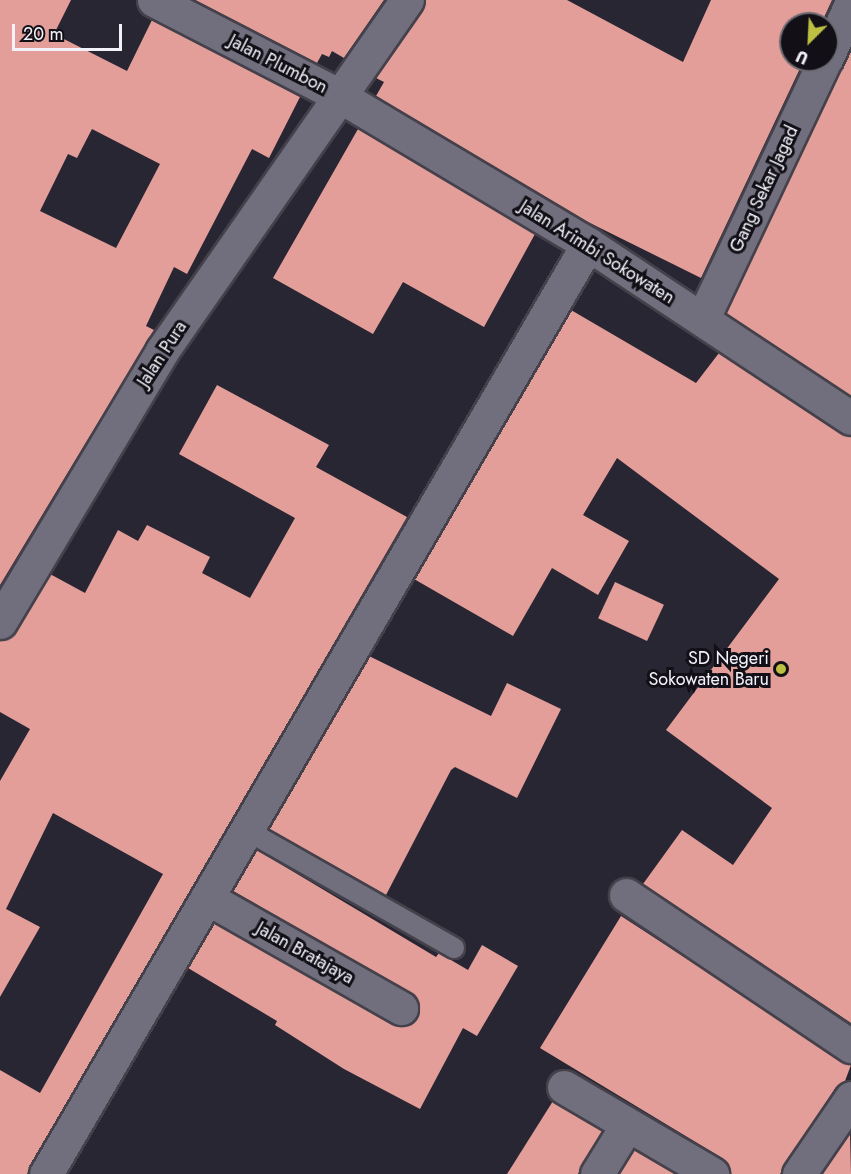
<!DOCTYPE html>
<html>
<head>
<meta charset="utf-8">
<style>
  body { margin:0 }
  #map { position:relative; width:851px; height:1174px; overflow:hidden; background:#292633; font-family:Jost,sans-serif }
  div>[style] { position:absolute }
  .building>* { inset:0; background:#e39e9a; transform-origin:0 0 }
  .roads { filter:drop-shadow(2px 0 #44414b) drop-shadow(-2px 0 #44414b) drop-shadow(0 2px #44414b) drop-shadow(0 -2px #44414b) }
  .lane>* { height:20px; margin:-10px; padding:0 10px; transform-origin:10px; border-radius:10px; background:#716f7d }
  .street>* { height:33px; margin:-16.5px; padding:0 16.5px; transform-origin:16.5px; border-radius:16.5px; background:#716f7d }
  .secondary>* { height:33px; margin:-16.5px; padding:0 16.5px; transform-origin:16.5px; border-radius:16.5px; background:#716f7d }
  .dots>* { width:16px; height:16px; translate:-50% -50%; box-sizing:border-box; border:3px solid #121016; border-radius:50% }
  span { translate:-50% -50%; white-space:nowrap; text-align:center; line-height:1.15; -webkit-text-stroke:6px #121016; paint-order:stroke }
  .street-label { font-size:18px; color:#f3f2fa }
  .poi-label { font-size:18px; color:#f3f2fa }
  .right { translate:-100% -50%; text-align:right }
  .north { position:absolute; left:779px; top:12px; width:60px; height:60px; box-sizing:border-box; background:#121016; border:2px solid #6c6a71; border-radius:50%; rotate:204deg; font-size:16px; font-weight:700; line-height:24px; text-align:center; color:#f3f2fa }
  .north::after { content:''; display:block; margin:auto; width:21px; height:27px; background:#bdbf43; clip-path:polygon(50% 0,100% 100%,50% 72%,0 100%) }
  .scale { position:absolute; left:12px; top:24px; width:110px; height:27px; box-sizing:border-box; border:3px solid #f3f2fa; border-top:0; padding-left:8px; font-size:18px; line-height:21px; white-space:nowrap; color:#f3f2fa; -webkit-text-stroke:4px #121016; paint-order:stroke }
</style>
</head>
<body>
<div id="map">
  <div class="building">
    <div style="clip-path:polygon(evenodd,0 0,71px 0,54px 34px,127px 71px,152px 20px,300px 97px,269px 158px,252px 149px,187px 274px,174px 267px,146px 326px,154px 330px,0 585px,0 0,92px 129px,160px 164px,116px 248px,40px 211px,68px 154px,77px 158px,92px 129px)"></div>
    <div style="clip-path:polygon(195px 0,384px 0,344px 58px,332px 51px,329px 57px,322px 54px,317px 63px)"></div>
    <div style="clip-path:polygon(425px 0,567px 0,683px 62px,711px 0,832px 0,821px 24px,791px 24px,791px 60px,804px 60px,701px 278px,588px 222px,376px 96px,384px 82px,376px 78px)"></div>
    <div style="clip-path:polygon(851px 49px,851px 396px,726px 313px)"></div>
    <div style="clip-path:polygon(358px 129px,535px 234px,484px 327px,403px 282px,373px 334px,273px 278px)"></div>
    <div style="clip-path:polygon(571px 310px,696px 383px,719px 353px,851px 437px,851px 1023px,643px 884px,682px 830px,733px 865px,772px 808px,666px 730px,779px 579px,617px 458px,583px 515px,629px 541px,598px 595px,552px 568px,513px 636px,414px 579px)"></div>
    <div style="clip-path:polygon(217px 385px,329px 445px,316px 467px,407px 517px,27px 1174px,0 1174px,0 1070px,40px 1093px,163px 874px,53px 813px,6px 909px,40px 927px,0 997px,0 781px,30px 729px,0 712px,0 641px,16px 632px,50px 574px,85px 593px,118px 530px,138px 541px,147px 525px,210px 557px,202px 573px,250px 598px,295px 518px,179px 454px)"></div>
    <div style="left:615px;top:582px;width:54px;height:40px;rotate:25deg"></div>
    <div style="clip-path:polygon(369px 656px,491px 716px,507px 683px,561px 709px,517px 798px,455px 767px,451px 770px,386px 895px,269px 829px)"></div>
    <div style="clip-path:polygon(257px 850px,436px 957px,439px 953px,468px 970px,482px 945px,518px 966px,477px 1036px,463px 1028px,420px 1109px,344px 1069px,275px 1025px,277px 1021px,188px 968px,214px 923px,392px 1024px,402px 1027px,417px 1018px,420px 1007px,410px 992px,233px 891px)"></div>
    <div style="clip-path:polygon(621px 916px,851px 1065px,845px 1081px,836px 1087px,780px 1174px,731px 1174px,722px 1158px,540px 1048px)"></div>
    <div style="clip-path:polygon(553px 1101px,602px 1131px,578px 1174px,507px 1174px)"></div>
    <div style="clip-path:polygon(850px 1133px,851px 1174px,822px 1174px)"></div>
    <div style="clip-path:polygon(634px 1150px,675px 1174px,619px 1174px)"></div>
  </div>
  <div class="roads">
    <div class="lane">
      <div style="left:248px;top:831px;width:237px;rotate:29.6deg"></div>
    </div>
    <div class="street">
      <div style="left:827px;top:57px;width:58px;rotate:-65.6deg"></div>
      <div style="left:703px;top:318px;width:285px;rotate:-64.7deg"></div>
      <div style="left:0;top:622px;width:316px;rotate:-59.1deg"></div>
      <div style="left:162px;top:351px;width:428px;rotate:-55.1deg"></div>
      <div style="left:626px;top:895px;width:271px;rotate:33.9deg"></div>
      <div style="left:209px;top:899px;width:221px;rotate:29.6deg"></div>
      <div style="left:564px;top:1087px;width:172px;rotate:30.4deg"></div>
      <div style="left:46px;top:1174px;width:1076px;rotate:-59.77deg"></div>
      <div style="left:597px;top:1174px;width:55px;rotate:-58.3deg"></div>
      <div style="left:799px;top:1174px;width:92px;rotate:-55.6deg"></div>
    </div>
    <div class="secondary">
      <div style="left:154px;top:0;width:207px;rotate:27.3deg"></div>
      <div style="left:338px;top:95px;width:291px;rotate:30.8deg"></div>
      <div style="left:588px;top:244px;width:315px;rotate:33.5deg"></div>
    </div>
  </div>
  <div class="dots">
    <div style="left:781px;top:669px;background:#bdbf43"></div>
  </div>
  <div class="street-label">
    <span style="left:278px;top:64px;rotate:27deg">Jalan Plumbon</span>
    <span style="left:764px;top:189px;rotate:-65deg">Gang Sekar Jagad</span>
    <span style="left:597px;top:252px;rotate:32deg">Jalan Arimbi Sokowaten</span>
    <span style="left:162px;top:354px;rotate:-57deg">Jalan Pura</span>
    <span style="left:305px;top:953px;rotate:29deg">Jalan Bratajaya</span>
  </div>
  <div class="poi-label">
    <span class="right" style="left:769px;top:669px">SD Negeri<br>Sokowaten Baru</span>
  </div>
  <div class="north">U</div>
  <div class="scale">20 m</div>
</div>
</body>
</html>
